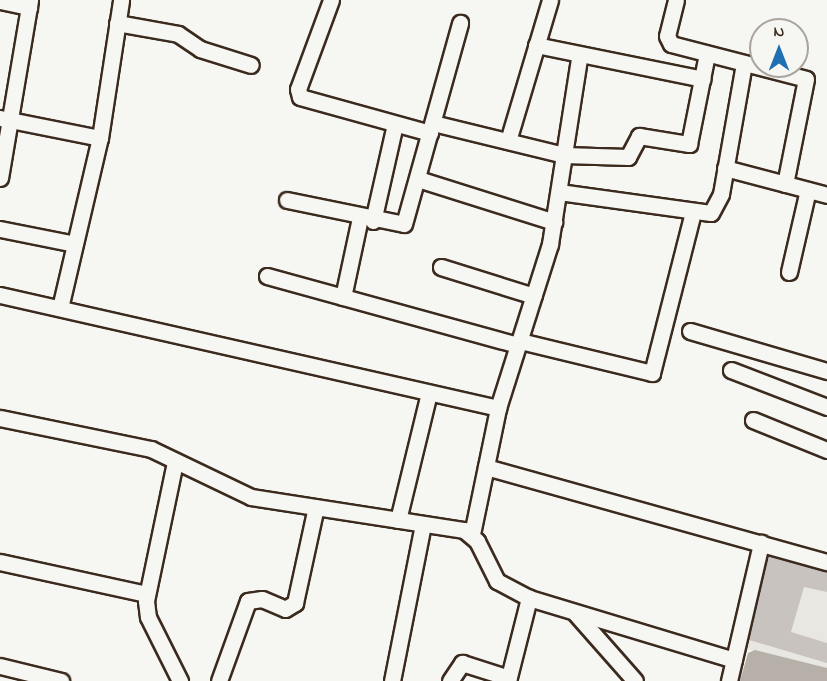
<!DOCTYPE html>
<html>
<head>
<meta charset="utf-8">
<style>
  body { margin:0 }
  #map { position:relative; width:827px; height:681px; overflow:hidden; background:#f6f6f2; font-family:"Indie Flower",sans-serif }
  div>[style] { position:absolute }
  .built>* { inset:0; background:#e8e7e2 }
  .water>* { inset:0; background:#b6b0a9 }
  .building>* { inset:0; background:#c8c3be }
  .roads { filter:drop-shadow(2px 0 #3b2a1e) drop-shadow(-2px 0 #3b2a1e) drop-shadow(0 2px #3b2a1e) drop-shadow(0 -2px #3b2a1e) }
  .minor>* { height:15px; margin:-7.5px; padding:0 7.5px; transform-origin:7.5px; border-radius:7.5px; background:#f6f6f2 }
  span { translate:-50% -50%; white-space:nowrap; text-align:center; line-height:1.15; -webkit-text-stroke:5px #f6f6f2; paint-order:stroke }
  .north { position:absolute; left:749px; top:18px; width:60px; height:60px; box-sizing:border-box; background:#f6f6f2; border:2px solid #aba49d; border-radius:50%; rotate:0deg; font-size:16px; font-weight:700; line-height:24px; text-align:center; color:#3b2a1e }
  .north::after { content:''; display:block; margin:auto; width:21px; height:27px; background:#1f6fb2; clip-path:polygon(50% 0,100% 100%,50% 72%,0 100%) }
</style>
</head>
<body>
<div id="map">
  <div class="built">
    <div style="clip-path:polygon(763px 547px,827px 564px,827px 670px,742px 648px)"></div>
  </div>
  <div class="water">
    <div style="clip-path:polygon(755px 650px,827px 668px,827px 681px,740px 681px,748px 653px)"></div>
  </div>
  <div class="building">
    <div style="clip-path:polygon(768px 556px,827px 572px,827px 592px,804px 587px,791px 632px,827px 643px,827px 663px,749px 640px)"></div>
  </div>
  <div class="roads">
    <div class="minor">
      <div style="left:331px;top:0;width:95px;rotate:110.3deg"></div>
      <div style="left:298px;top:89px;width:8px;rotate:76deg"></div>
      <div style="left:300px;top:97px;width:135px;rotate:15.5deg"></div>
      <div style="left:676px;top:0;width:37px;rotate:104deg"></div>
      <div style="left:667px;top:36px;width:9px;rotate:63deg"></div>
      <div style="left:671px;top:44px;width:139px;rotate:14.5deg"></div>
      <div style="left:806px;top:79px;width:107px;rotate:101.3deg"></div>
      <div style="left:0;top:1px;width:30px;rotate:12deg"></div>
      <div style="left:117px;top:23px;width:62px;rotate:10.2deg"></div>
      <div style="left:178px;top:34px;width:27px;rotate:34deg"></div>
      <div style="left:200px;top:49px;width:53px;rotate:17.4deg"></div>
      <div style="left:536px;top:45px;width:170px;rotate:11.5deg"></div>
      <div style="left:0;top:118px;width:102px;rotate:11.3deg"></div>
      <div style="left:433px;top:123px;width:135px;rotate:13.7deg"></div>
      <div style="left:564px;top:155px;width:64px;rotate:1.8deg"></div>
      <div style="left:628px;top:157px;width:24px;rotate:-62deg"></div>
      <div style="left:639px;top:136px;width:51px;rotate:9.1deg"></div>
      <div style="left:689px;top:144px;width:92px;rotate:-78.7deg"></div>
      <div style="left:508px;top:141px;width:147px;rotate:-73.4deg"></div>
      <div style="left:725px;top:168px;width:106px;rotate:14.8deg"></div>
      <div style="left:0;top:178px;width:181px;rotate:-80.4deg"></div>
      <div style="left:418px;top:179px;width:143px;rotate:17.5deg"></div>
      <div style="left:559px;top:192px;width:153px;rotate:7.9deg"></div>
      <div style="left:711px;top:213px;width:21px;rotate:-62deg"></div>
      <div style="left:721px;top:194px;width:133px;rotate:-80deg"></div>
      <div style="left:287px;top:200px;width:119px;rotate:11.6deg"></div>
      <div style="left:404px;top:224px;width:209px;rotate:-74.4deg"></div>
      <div style="left:373px;top:221px;width:99px;rotate:-77.2deg"></div>
      <div style="left:0;top:229px;width:76px;rotate:11.3deg"></div>
      <div style="left:441px;top:267px;width:97px;rotate:17.3deg"></div>
      <div style="left:789px;top:272px;width:84px;rotate:-77deg"></div>
      <div style="left:267px;top:276px;width:260px;rotate:15.4deg"></div>
      <div style="left:0;top:295px;width:511px;rotate:12.78deg"></div>
      <div style="left:343px;top:297px;width:81px;rotate:-77.9deg"></div>
      <div style="left:60px;top:308px;width:175px;rotate:-76.8deg"></div>
      <div style="left:100px;top:138px;width:140px;rotate:-81.3deg"></div>
      <div style="left:690px;top:331px;width:143px;rotate:16.3deg"></div>
      <div style="left:520px;top:341px;width:136px;rotate:13.6deg"></div>
      <div style="left:652px;top:373px;width:166px;rotate:-75.7deg"></div>
      <div style="left:731px;top:370px;width:103px;rotate:21.1deg"></div>
      <div style="left:0;top:418px;width:154px;rotate:11.6deg"></div>
      <div style="left:151px;top:449px;width:111px;rotate:25.6deg"></div>
      <div style="left:251px;top:497px;width:216px;rotate:8.8deg"></div>
      <div style="left:464px;top:530px;width:17px;rotate:40deg"></div>
      <div style="left:477px;top:541px;width:45px;rotate:63.4deg"></div>
      <div style="left:497px;top:581px;width:36px;rotate:28deg"></div>
      <div style="left:529px;top:598px;width:214px;rotate:16.8deg"></div>
      <div style="left:753px;top:420px;width:80px;rotate:22.1deg"></div>
      <div style="left:175px;top:462px;width:142px;rotate:101.8deg"></div>
      <div style="left:146px;top:601px;width:16px;rotate:83deg"></div>
      <div style="left:148px;top:617px;width:72px;rotate:63.4deg"></div>
      <div style="left:486px;top:467px;width:354px;rotate:15.6deg"></div>
      <div style="left:398px;top:520px;width:131px;rotate:-76.3deg"></div>
      <div style="left:472px;top:534px;width:129px;rotate:-78.3deg"></div>
      <div style="left:498px;top:408px;width:172px;rotate:-72.4deg"></div>
      <div style="left:550px;top:244px;width:188px;rotate:-81.1deg"></div>
      <div style="left:0;top:562px;width:150px;rotate:12.3deg"></div>
      <div style="left:576px;top:614px;width:89px;rotate:48.6deg"></div>
      <div style="left:0;top:666px;width:63px;rotate:13.8deg"></div>
      <div style="left:219px;top:681px;width:85px;rotate:-70.1deg"></div>
      <div style="left:248px;top:601px;width:14px;rotate:-8deg"></div>
      <div style="left:262px;top:599px;width:25px;rotate:23deg"></div>
      <div style="left:285px;top:609px;width:12px;rotate:-31deg"></div>
      <div style="left:295px;top:603px;width:98px;rotate:-77.7deg"></div>
      <div style="left:392px;top:681px;width:160px;rotate:-78.8deg"></div>
      <div style="left:450px;top:681px;width:22px;rotate:-56deg"></div>
      <div style="left:462px;top:663px;width:49px;rotate:17.7deg"></div>
      <div style="left:508px;top:681px;width:86px;rotate:-75.8deg"></div>
      <div style="left:729px;top:681px;width:142px;rotate:-76.9deg"></div>
    </div>
  </div>
  <div class="north">N</div>
</div>
</body>
</html>
